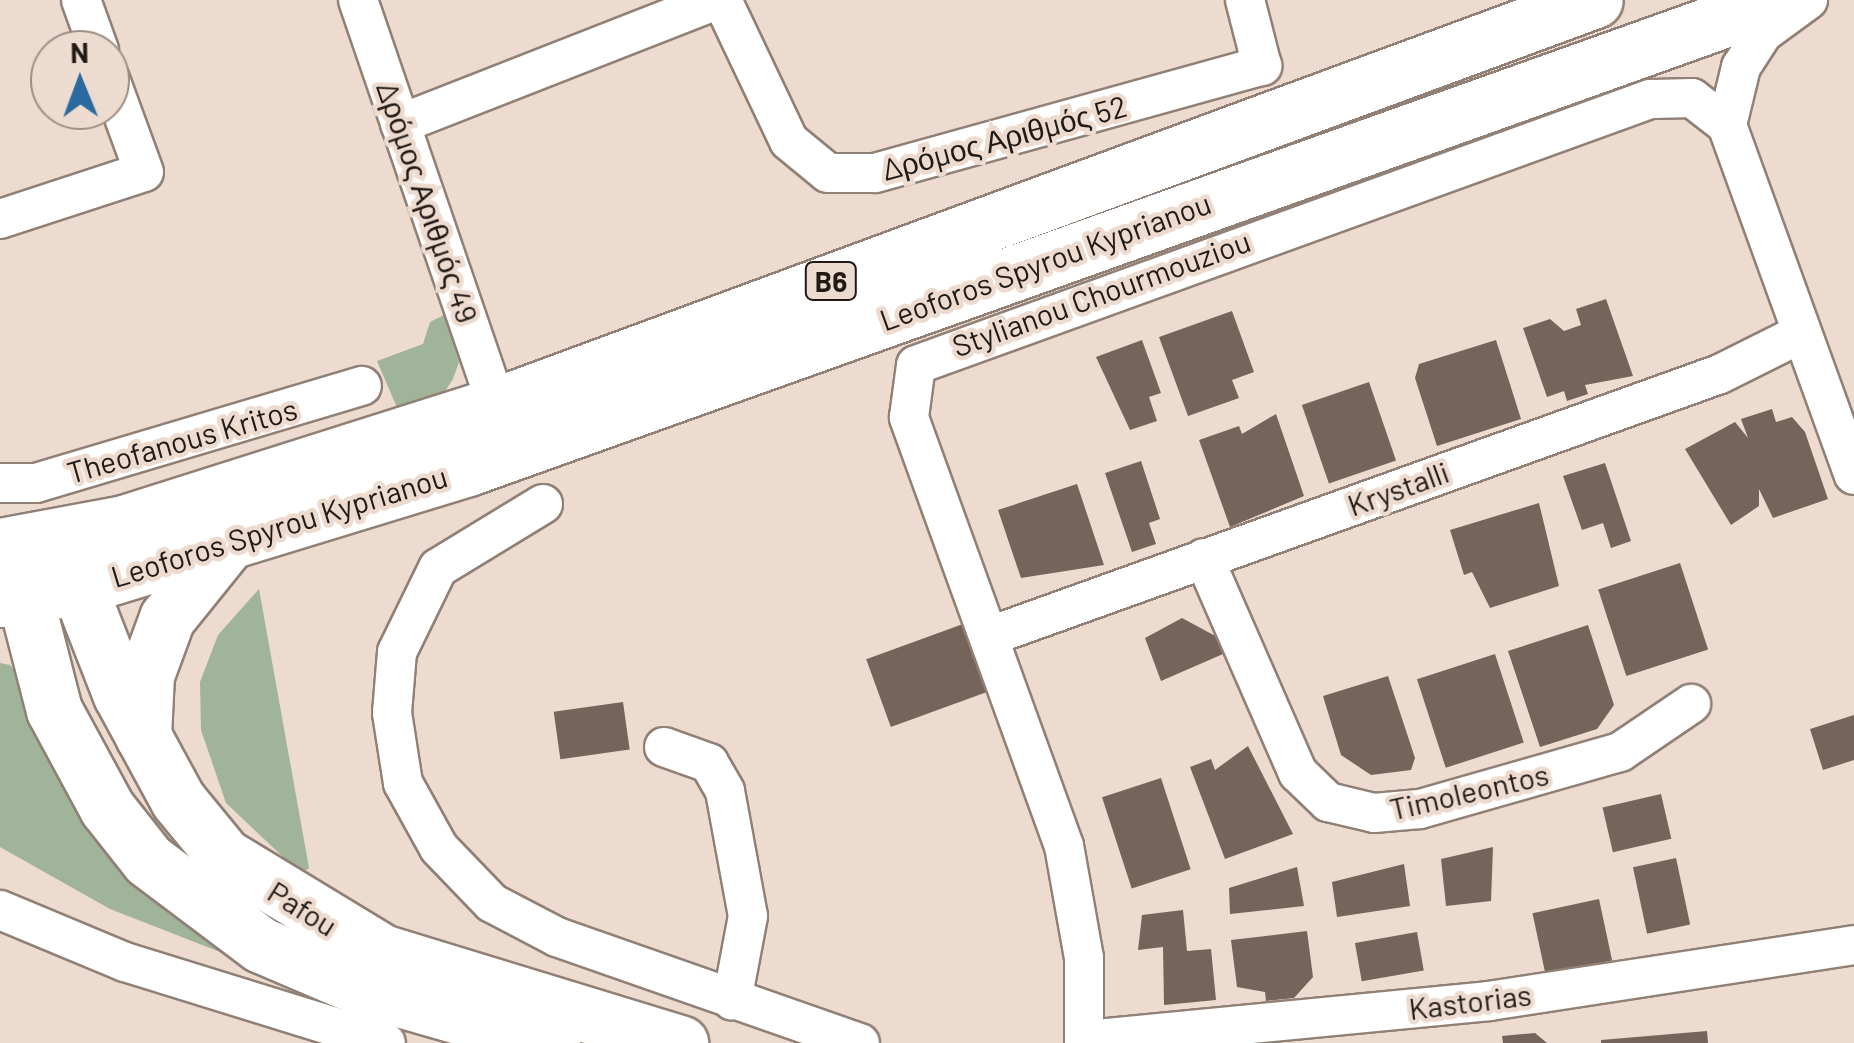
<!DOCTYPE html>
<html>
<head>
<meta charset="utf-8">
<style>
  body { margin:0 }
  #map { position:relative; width:1854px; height:1043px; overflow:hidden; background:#eddbcf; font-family:Barlow,sans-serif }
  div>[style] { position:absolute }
  .green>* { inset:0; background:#9fb498 }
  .building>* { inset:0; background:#746459; transform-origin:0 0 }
  .roads { filter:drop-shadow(2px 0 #908075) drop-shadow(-2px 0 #908075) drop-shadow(0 2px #908075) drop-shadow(0 -2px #908075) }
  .street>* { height:38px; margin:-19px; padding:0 19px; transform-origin:19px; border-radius:19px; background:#fff }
  .secondary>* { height:55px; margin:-27.5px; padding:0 27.5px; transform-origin:27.5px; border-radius:27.5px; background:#fff }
  .primary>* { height:55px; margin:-27.5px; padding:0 27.5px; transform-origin:27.5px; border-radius:27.5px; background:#fff }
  span { translate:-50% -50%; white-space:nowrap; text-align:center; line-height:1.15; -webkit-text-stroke:9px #eddbcf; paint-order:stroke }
  .shield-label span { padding:2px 8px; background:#eddbcf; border:2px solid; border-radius:8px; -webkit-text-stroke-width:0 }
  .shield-label { font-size:28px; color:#201915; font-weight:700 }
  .street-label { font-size:30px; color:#201915 }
  .north { position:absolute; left:30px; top:30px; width:100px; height:100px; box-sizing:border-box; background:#eddbcf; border:2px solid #9b8d85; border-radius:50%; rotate:359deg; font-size:28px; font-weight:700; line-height:40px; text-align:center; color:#201915 }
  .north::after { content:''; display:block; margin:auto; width:35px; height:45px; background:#2a6aa0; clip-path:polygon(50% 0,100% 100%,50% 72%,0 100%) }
</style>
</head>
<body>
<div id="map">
  <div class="green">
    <div style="clip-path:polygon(444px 315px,459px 362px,453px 379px,442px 396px,398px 410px,377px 361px,423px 344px,430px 322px)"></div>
    <div style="clip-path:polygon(259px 589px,309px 868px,301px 874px,226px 803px,201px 730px,200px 682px,218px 635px)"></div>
    <div style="clip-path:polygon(0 663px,10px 665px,261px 968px,110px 909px,0 847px)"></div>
  </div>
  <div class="building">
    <div style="clip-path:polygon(1606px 299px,1633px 376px,1585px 385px,1588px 394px,1567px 401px,1564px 391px,1547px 397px,1523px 328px,1550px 319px,1564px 331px,1581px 325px,1576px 309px)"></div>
    <div style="clip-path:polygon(1232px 311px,1254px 372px,1232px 380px,1239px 398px,1188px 416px,1159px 337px)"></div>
    <div style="clip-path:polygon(1142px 340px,1161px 393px,1149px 397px,1157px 421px,1130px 430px,1096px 357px)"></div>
    <div style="clip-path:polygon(1496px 340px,1521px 419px,1437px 446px,1415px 378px,1419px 364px)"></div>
    <div style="left:1369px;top:382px;width:83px;height:71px;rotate:71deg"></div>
    <div style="clip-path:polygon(1772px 409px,1776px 422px,1792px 417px,1805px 432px,1828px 499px,1773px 518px,1759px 489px,1759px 506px,1731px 525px,1685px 449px,1735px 422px,1748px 438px,1741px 419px)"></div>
    <div style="clip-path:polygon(1276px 414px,1304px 496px,1230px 527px,1199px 440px,1239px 426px,1242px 434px)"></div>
    <div style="clip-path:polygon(1141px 461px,1160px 519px,1149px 523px,1156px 544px,1132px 552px,1105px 473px)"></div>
    <div style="clip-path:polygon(1605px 463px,1631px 541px,1611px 548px,1603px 523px,1582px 530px,1563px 476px)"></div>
    <div style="clip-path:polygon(1077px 484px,1104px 565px,1021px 578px,998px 510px)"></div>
    <div style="clip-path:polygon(1539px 503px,1559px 586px,1490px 608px,1472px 572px,1464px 575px,1450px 530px)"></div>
    <div style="left:1680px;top:563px;width:91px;height:86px;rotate:72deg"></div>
    <div style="clip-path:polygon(1182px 618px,1219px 638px,1223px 654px,1161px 681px,1145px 638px)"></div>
    <div style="left:963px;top:624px;width:72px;height:103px;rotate:70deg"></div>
    <div style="clip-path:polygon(1588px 625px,1614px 705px,1597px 729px,1540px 747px,1508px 651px)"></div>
    <div style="left:1495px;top:654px;width:93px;height:82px;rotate:72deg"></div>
    <div style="clip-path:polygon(1388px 676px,1415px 758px,1411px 770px,1371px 775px,1341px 755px,1323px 696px)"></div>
    <div style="left:623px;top:702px;width:48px;height:70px;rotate:82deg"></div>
    <div style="clip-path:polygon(1854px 715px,1854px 760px,1823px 770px,1810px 729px)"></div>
    <div style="clip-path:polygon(1248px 746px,1293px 834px,1225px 859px,1190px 767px,1211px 759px,1215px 770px)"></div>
    <div style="left:1161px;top:778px;width:96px;height:62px;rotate:72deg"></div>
    <div style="left:1661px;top:794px;width:46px;height:60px;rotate:77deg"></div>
    <div style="clip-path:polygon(1493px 847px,1491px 901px,1446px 906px,1441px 859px)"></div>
    <div style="left:1676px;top:858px;width:68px;height:44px;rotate:78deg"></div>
    <div style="clip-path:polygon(1404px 864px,1410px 906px,1337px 917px,1332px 882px)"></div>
    <div style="clip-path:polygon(1297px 867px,1304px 906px,1230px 914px,1229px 888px)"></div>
    <div style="left:1599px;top:899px;width:63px;height:68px;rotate:78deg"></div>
    <div style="clip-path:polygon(1183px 910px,1187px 951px,1211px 949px,1216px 1000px,1164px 1005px,1163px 947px,1138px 950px,1142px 915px)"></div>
    <div style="clip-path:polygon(1307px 931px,1313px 977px,1294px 998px,1266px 1001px,1265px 992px,1237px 987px,1231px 940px)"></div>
    <div style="left:1417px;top:932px;width:39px;height:63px;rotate:80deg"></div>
    <div style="clip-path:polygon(1707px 1031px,1708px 1043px,1601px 1043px,1601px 1040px)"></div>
    <div style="clip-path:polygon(1535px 1033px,1547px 1043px,1503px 1043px,1502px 1036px)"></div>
  </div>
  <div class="roads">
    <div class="street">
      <div style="left:81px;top:0;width:53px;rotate:70.2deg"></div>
      <div style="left:358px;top:0;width:428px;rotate:71.1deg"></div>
      <div style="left:722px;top:0;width:156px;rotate:64.6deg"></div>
      <div style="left:789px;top:141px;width:50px;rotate:39.4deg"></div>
      <div style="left:828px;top:173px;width:47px"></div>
      <div style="left:875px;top:173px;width:402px;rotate:-15.5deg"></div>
      <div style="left:1262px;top:66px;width:68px;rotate:-104.4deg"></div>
      <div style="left:400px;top:124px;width:340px;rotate:-21.4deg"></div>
      <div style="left:1727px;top:125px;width:372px;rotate:70.1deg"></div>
      <div style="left:1727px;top:125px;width:60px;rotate:-76.4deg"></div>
      <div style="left:1741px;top:67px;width:40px;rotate:-57.1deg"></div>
      <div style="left:1763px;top:33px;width:56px;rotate:-36.3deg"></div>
      <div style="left:0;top:219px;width:151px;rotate:-18.1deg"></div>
      <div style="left:144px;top:172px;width:99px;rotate:-110.1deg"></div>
      <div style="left:0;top:483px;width:36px"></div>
      <div style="left:36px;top:483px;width:340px;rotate:-16.6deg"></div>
      <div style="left:543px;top:504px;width:123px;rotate:148.6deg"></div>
      <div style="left:438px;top:568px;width:93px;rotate:116deg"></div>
      <div style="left:397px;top:652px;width:61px;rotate:94.7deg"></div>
      <div style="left:392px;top:713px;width:71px;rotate:81.1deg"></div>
      <div style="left:403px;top:783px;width:74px;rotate:61deg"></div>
      <div style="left:439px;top:848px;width:76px;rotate:46.1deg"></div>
      <div style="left:492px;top:903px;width:73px;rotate:27.6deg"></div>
      <div style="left:557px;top:937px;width:321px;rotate:19.3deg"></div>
      <div style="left:1204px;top:558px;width:235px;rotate:66.4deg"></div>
      <div style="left:1298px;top:773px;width:42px;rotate:44deg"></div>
      <div style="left:1328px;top:802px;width:47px;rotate:13.4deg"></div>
      <div style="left:1374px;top:813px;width:46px;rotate:-5deg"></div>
      <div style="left:1420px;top:809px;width:208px;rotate:-15.9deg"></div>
      <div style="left:1620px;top:752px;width:86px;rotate:-34.1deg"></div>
      <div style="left:993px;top:635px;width:772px;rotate:-19.75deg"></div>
      <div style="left:1720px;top:374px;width:89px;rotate:-26.6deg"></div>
      <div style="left:664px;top:747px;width:48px;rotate:19.6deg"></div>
      <div style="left:709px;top:763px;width:32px;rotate:60deg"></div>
      <div style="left:725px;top:791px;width:127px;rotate:79.6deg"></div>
      <div style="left:748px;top:916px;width:86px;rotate:100.7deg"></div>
      <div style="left:0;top:910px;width:135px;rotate:22.6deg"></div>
      <div style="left:125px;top:962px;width:273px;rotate:17.2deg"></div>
      <div style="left:1085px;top:1040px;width:406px;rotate:-5.5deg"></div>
      <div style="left:1489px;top:1001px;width:369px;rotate:-8.7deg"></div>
      <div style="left:1084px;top:1043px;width:85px;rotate:-90deg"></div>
      <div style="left:1084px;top:958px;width:114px;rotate:-100.1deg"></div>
      <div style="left:1064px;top:846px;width:456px;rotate:-109.9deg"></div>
      <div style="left:909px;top:417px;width:52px;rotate:-82.3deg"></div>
      <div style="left:916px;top:365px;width:781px;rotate:-19.92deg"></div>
      <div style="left:1650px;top:99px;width:42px;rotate:-1.4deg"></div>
      <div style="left:1692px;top:98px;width:44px;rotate:37.6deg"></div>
    </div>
    <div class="secondary">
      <div style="left:62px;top:544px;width:162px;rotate:68.7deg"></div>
      <div style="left:121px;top:695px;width:119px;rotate:61.5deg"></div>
      <div style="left:178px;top:800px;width:72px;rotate:50.6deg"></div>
      <div style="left:224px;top:856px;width:185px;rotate:31.3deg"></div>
      <div style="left:382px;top:952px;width:312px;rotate:17deg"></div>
      <div style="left:23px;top:548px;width:49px;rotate:87.7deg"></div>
      <div style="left:25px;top:597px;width:117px;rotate:75.6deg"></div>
      <div style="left:54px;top:710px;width:111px;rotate:61.6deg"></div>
      <div style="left:107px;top:808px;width:66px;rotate:51.7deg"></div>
      <div style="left:148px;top:860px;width:141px;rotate:37deg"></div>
      <div style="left:261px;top:945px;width:112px;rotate:23.1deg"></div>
      <div style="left:364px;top:989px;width:196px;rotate:16deg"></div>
    </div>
    <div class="primary">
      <div style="left:0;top:546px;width:126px;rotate:-10.5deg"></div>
      <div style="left:124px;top:523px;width:391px;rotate:-17.6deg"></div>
      <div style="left:497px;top:405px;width:1170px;rotate:-20.25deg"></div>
      <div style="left:0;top:599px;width:80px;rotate:-8.6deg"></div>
      <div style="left:79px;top:587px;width:407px;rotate:-17deg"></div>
      <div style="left:468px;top:468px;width:1392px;rotate:-19.65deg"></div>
      <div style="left:143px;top:736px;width:61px;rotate:-87.2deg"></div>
      <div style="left:146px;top:675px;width:61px;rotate:-69.8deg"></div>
      <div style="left:167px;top:618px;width:94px;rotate:-51.1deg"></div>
    </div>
  </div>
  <div class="shield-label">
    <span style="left:831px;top:281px">B6</span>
  </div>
  <div class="street-label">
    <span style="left:1004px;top:137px;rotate:-15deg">Δρόμος Αριθμός 52</span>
    <span style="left:428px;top:202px;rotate:71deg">Δρόμος Αριθμός 49</span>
    <span style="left:1045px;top:261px;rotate:-20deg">Leoforos Spyrou Kyprianou</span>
    <span style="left:1101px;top:293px;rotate:-20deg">Stylianou Chourmouziou</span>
    <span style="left:182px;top:440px;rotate:-16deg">Theofanous Kritos</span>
    <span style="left:1398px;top:488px;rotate:-20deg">Krystalli</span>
    <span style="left:279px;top:526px;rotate:-17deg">Leoforos Spyrou Kyprianou</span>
    <span style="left:1469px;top:791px;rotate:-13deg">Timoleontos</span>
    <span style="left:303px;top:908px;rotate:32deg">Pafou</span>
    <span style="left:1470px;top:1001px;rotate:-7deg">Kastorias</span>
  </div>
  <div class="north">N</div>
</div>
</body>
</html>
